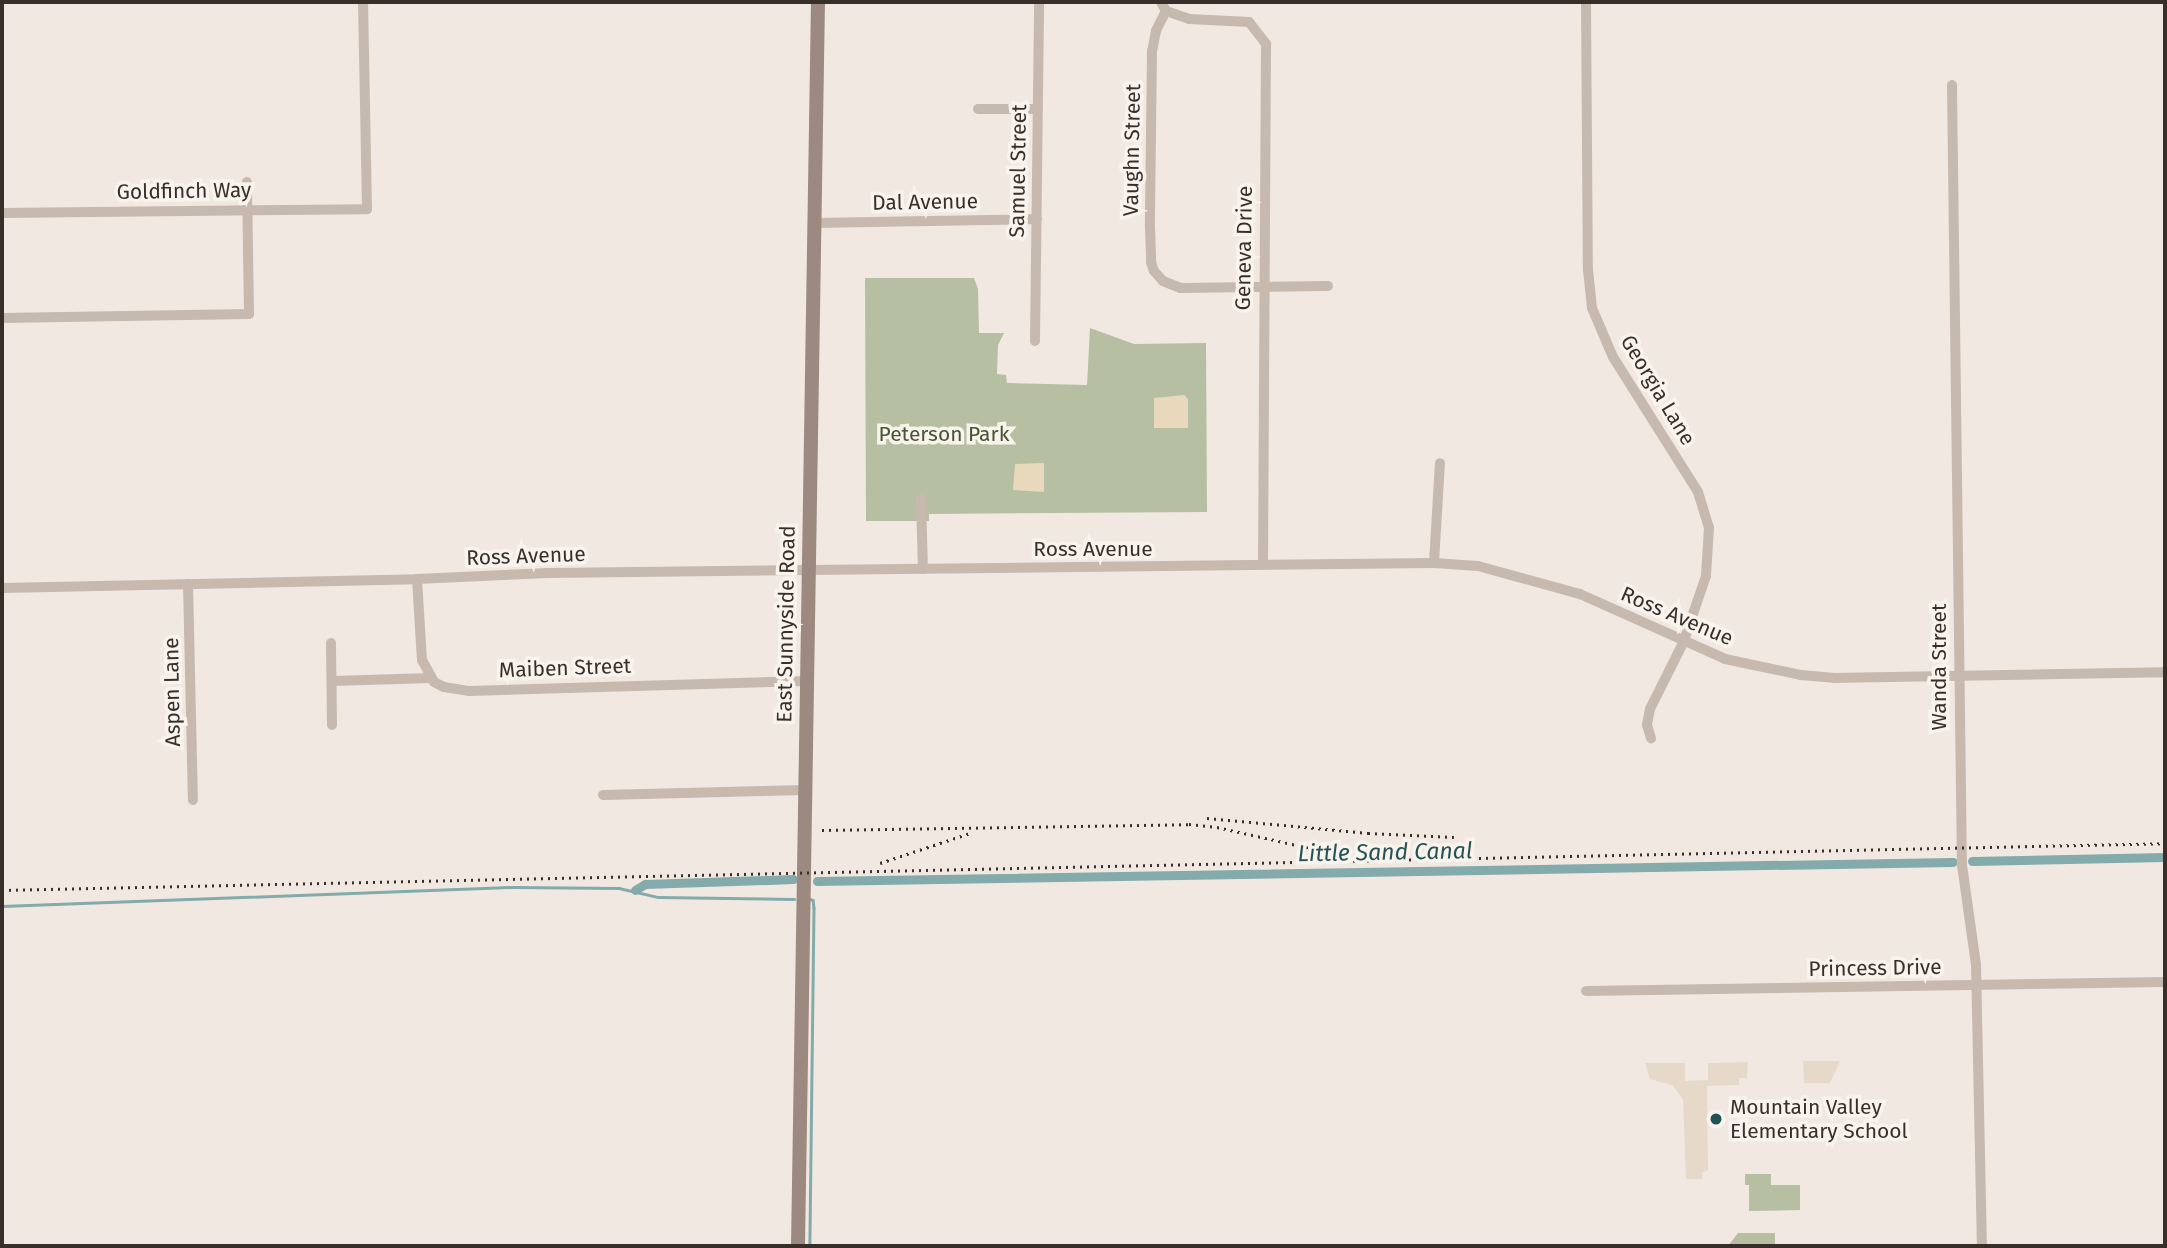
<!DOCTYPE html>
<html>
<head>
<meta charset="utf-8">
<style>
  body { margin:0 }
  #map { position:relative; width:2167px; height:1248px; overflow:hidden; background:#f1e9e1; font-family:"Fira Sans",sans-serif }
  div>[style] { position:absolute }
  .green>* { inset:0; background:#b6bfa2 }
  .sand>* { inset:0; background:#e8d8bc }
  .plaza>* { inset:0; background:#e7d9ca }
  .stream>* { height:2.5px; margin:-1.25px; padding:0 1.25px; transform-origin:1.25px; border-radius:1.25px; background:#83abab }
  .canal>* { height:9px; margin:-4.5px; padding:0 4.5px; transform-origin:4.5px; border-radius:4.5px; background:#83abab }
  .minor>* { height:10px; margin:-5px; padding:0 5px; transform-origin:5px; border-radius:5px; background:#c8b9ae }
  .secondary>* { height:14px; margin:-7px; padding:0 7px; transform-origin:7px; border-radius:7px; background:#9c897f }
  .rail>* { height:2.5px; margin-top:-1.25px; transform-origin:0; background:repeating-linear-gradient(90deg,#382f2b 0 2px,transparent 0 7px) }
  .dots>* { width:19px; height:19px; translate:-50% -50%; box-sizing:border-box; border:4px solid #f9f3ed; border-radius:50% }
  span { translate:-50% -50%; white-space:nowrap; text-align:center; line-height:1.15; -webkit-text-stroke:7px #f9f3ed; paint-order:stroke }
  .street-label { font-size:21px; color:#382f2b }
  .park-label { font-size:21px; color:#485432 }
  .poi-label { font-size:21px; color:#382f2b }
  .left { translate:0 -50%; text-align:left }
  .water-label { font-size:23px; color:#255355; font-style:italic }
  .frame { position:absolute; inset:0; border:4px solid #382f2b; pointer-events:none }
</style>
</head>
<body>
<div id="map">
  <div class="green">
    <div style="clip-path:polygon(865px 278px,974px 278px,978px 289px,979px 333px,1004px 333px,998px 345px,997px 374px,1006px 375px,1007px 383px,1087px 385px,1090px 328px,1134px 344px,1206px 343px,1207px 512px,929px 514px,929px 521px,866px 521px)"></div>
    <div style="clip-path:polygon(1745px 1174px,1771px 1174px,1771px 1185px,1800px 1185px,1800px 1210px,1749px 1211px,1749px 1185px,1745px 1185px)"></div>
    <div style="clip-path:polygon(1738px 1233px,1775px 1233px,1775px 1246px,1728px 1246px)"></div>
  </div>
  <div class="sand">
    <div style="clip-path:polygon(1184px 395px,1188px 399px,1188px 428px,1154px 428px,1154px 398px)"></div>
    <div style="clip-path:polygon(1044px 463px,1044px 492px,1013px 490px,1015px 464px)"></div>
  </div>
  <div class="plaza">
    <div style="clip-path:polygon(1803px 1061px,1840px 1061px,1830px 1083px,1804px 1083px)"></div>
    <div style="clip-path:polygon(1748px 1062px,1747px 1078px,1739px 1078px,1739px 1085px,1707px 1086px,1708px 1170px,1702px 1173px,1702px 1179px,1686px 1179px,1683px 1099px,1672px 1085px,1650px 1079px,1645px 1063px,1685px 1063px,1685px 1081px,1708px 1080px,1708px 1063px)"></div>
  </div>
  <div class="stream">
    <div style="left:810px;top:899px;width:3px;rotate:18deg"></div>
    <div style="left:813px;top:900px;width:8px;rotate:83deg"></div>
    <div style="left:814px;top:908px;width:338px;rotate:90.7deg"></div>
    <div style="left:2px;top:906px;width:511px;rotate:-2.13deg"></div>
    <div style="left:513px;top:887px;width:106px;rotate:0.5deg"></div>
    <div style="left:619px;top:888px;width:40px;rotate:13deg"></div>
    <div style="left:658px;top:897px;width:136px;rotate:0.8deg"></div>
  </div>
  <div class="canal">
    <div style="left:1972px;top:861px;width:193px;rotate:-1.2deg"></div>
    <div style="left:817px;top:881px;width:1136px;rotate:-0.96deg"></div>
    <div style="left:635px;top:890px;width:12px;rotate:-31deg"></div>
    <div style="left:645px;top:884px;width:148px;rotate:-1.9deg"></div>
  </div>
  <div class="minor">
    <div style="left:1161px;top:2px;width:10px;rotate:61deg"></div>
    <div style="left:1166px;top:11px;width:22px;rotate:117deg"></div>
    <div style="left:1156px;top:31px;width:20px;rotate:101deg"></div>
    <div style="left:1152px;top:51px;width:176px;rotate:90.7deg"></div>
    <div style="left:1150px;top:227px;width:35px;rotate:88deg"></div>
    <div style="left:1151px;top:262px;width:9px;rotate:72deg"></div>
    <div style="left:1154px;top:271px;width:13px;rotate:48deg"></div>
    <div style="left:1163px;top:281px;width:18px;rotate:22deg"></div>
    <div style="left:1180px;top:288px;width:148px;rotate:-0.8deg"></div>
    <div style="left:1586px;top:2px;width:268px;rotate:89.6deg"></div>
    <div style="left:1588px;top:270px;width:38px;rotate:84deg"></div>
    <div style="left:1592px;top:308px;width:53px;rotate:66.8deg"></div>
    <div style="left:1613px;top:357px;width:160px;rotate:57.8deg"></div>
    <div style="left:1698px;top:492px;width:37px;rotate:73deg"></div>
    <div style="left:1709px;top:527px;width:49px;rotate:93.5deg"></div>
    <div style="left:1706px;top:576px;width:71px;rotate:108.9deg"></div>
    <div style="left:1683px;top:643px;width:74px;rotate:116.6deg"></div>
    <div style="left:1650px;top:709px;width:16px;rotate:101deg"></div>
    <div style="left:1647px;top:725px;width:14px;rotate:73deg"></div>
    <div style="left:1166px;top:11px;width:24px;rotate:19deg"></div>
    <div style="left:1189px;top:19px;width:60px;rotate:2.9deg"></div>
    <div style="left:1249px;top:22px;width:28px;rotate:52deg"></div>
    <div style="left:1266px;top:44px;width:520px;rotate:90.33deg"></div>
    <div style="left:1952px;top:85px;width:780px;rotate:89.27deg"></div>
    <div style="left:1962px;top:865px;width:100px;rotate:82deg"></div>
    <div style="left:1976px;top:964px;width:282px;rotate:88.8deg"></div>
    <div style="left:978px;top:109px;width:60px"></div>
    <div style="left:2px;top:213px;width:365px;rotate:-0.6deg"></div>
    <div style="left:367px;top:209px;width:207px;rotate:-91.1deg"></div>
    <div style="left:814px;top:223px;width:223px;rotate:-1deg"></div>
    <div style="left:2px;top:318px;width:247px;rotate:-0.9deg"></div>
    <div style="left:249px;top:314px;width:132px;rotate:-90.9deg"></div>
    <div style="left:1035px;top:341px;width:339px;rotate:-89.3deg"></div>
    <div style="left:921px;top:499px;width:70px;rotate:88.4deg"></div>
    <div style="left:1434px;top:563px;width:100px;rotate:-86.6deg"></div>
    <div style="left:417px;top:579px;width:81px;rotate:86.5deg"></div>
    <div style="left:422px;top:660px;width:25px;rotate:61deg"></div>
    <div style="left:434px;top:682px;width:11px;rotate:27deg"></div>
    <div style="left:444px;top:687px;width:26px;rotate:9deg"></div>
    <div style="left:470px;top:691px;width:336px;rotate:-1.7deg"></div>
    <div style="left:188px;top:584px;width:216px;rotate:88.7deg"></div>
    <div style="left:2px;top:588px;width:415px;rotate:-1.2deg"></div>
    <div style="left:417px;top:579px;width:131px;rotate:-2.6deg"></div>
    <div style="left:548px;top:573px;width:886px;rotate:-0.65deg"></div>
    <div style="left:1434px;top:563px;width:44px;rotate:3.9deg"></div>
    <div style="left:1478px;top:566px;width:106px;rotate:15.4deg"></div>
    <div style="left:1580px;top:594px;width:159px;rotate:24.1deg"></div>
    <div style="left:1725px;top:659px;width:78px;rotate:11.9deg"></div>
    <div style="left:1801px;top:675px;width:32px;rotate:5deg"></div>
    <div style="left:1833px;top:678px;width:332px;rotate:-1deg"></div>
    <div style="left:331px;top:643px;width:82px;rotate:89.3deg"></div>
    <div style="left:332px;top:681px;width:99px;rotate:-1.7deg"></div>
    <div style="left:603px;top:795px;width:201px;rotate:-1.4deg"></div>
    <div style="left:1586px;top:991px;width:579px;rotate:-0.89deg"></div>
  </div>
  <div class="secondary">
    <div style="left:798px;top:1246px;width:1244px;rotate:-89.08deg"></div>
  </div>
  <div class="rail">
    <div style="left:1207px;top:818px;width:162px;rotate:5.3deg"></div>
    <div style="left:1368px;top:833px;width:86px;rotate:2.7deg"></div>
    <div style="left:822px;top:830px;width:367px;rotate:-0.9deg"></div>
    <div style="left:1189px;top:824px;width:28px;rotate:6deg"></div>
    <div style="left:1217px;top:827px;width:122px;rotate:12.8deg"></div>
    <div style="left:880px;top:863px;width:95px;rotate:-18.4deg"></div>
    <div style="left:2px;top:890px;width:2164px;rotate:-1.24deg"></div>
  </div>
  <div class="dots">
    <div style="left:1716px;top:1119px;background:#255355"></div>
  </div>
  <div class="street-label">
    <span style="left:1132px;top:150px;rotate:-89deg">Vaughn Street</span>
    <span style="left:1018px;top:171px;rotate:-89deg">Samuel Street</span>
    <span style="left:184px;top:191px;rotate:-1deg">Goldfinch Way</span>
    <span style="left:925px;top:202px;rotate:-1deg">Dal Avenue</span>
    <span style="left:1244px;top:248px;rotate:-89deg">Geneva Drive</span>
    <span style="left:1658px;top:390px;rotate:59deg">Georgia Lane</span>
    <span style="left:1093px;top:549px">Ross Avenue</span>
    <span style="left:526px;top:556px;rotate:-2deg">Ross Avenue</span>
    <span style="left:1677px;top:616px;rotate:23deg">Ross Avenue</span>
    <span style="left:786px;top:624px;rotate:-89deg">East Sunnyside Road</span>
    <span style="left:1939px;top:667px;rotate:-90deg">Wanda Street</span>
    <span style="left:565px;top:668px;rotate:-2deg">Maiben Street</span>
    <span style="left:172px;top:692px;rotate:-91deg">Aspen Lane</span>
    <span style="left:1875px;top:968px;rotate:-1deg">Princess Drive</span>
  </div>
  <div class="park-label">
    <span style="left:944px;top:434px">Peterson Park</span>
  </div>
  <div class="poi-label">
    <span class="left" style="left:1730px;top:1119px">Mountain Valley<br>Elementary School</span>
  </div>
  <div class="water-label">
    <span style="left:1385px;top:852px;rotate:-1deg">Little Sand Canal</span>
  </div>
  <div class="frame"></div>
</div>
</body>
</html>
